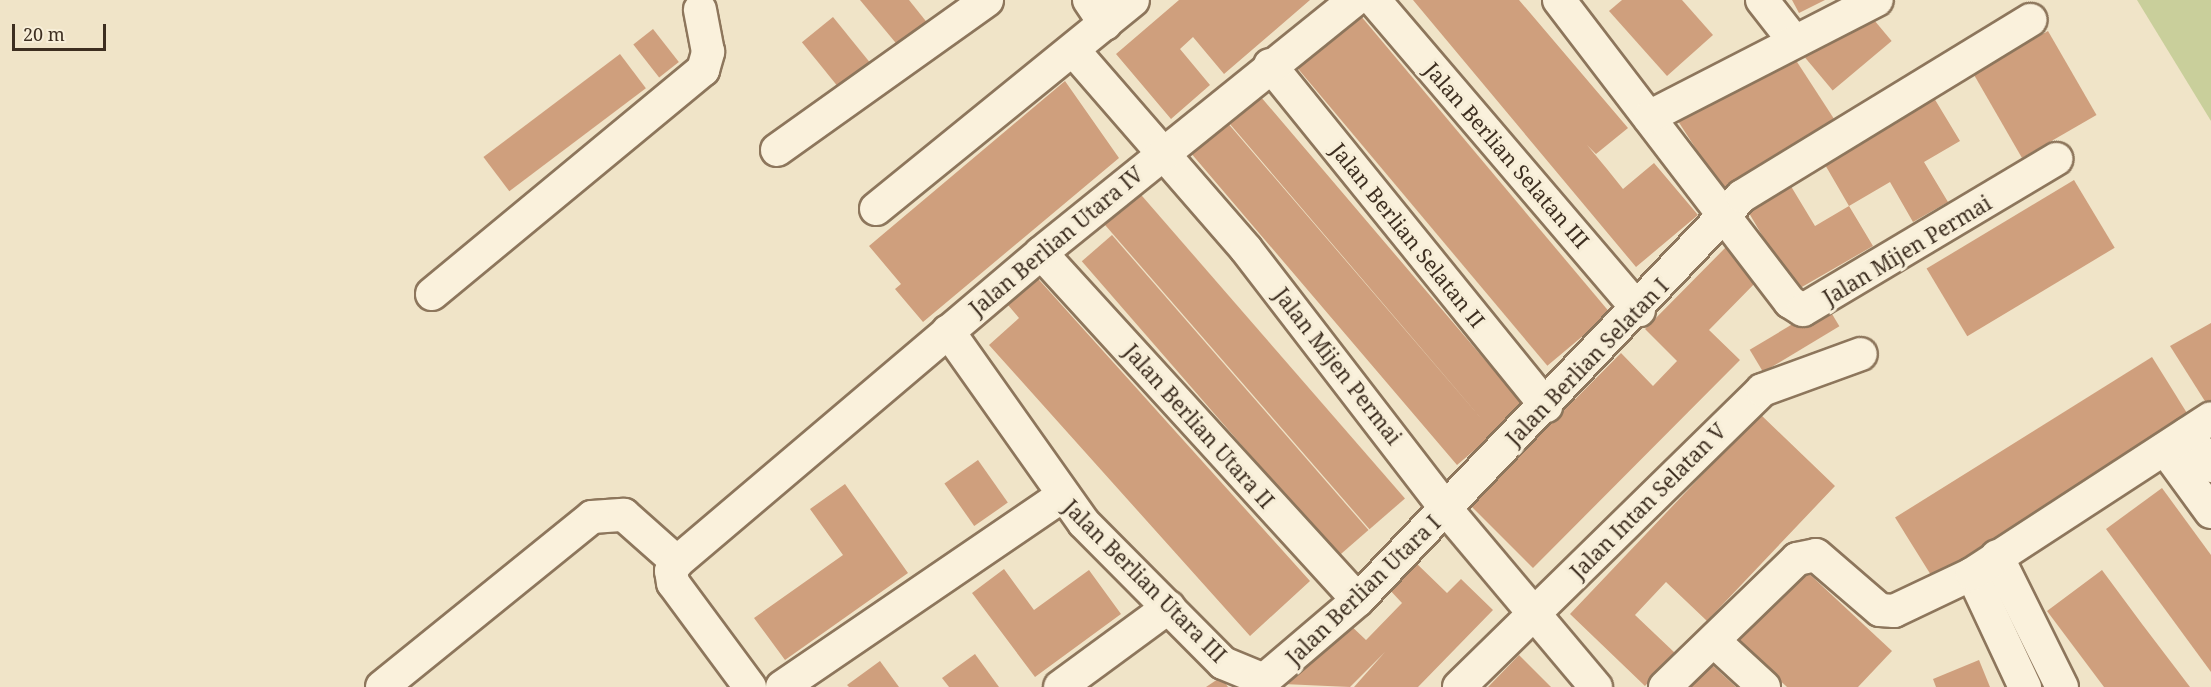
<!DOCTYPE html>
<html>
<head>
<meta charset="utf-8">
<style>
  body { margin:0 }
  #map { position:relative; width:2211px; height:687px; overflow:hidden; background:#f0e4c8; font-family:"Noto Serif",serif }
  div>[style] { position:absolute }
  .green>* { inset:0; background:#c9cf9b }
  .building>* { inset:0; background:#cf9f7d; transform-origin:0 0 }
  .roads { filter:drop-shadow(2px 0 #8d765c) drop-shadow(-2px 0 #8d765c) drop-shadow(0 2px #8d765c) drop-shadow(0 -2px #8d765c) }
  .minor>* { height:32px; margin:-16px; padding:0 16px; transform-origin:16px; border-radius:16px; background:#faf1dc }
  span { translate:-50% -50%; white-space:nowrap; text-align:center; line-height:1.15; -webkit-text-stroke:6px #f7eed8; paint-order:stroke }
  .street-label { font-size:21px; color:#3d2e20 }
  .scale { position:absolute; left:12px; top:24px; width:94px; height:27px; box-sizing:border-box; border:3px solid #3d2e20; border-top:0; padding-left:8px; font-size:18px; line-height:21px; white-space:nowrap; color:#3d2e20; -webkit-text-stroke:4px #f7eed8; paint-order:stroke }
</style>
</head>
<body>
<div id="map">
  <div class="green">
    <div style="clip-path:polygon(2137px 0,2211px 0,2211px 121px)"></div>
  </div>
  <div class="building">
    <div style="clip-path:polygon(860px 0,909px 0,929px 25px,900px 48px)"></div>
    <div style="clip-path:polygon(1179px 0,1310px 0,1224px 74px,1193px 37px,1180px 49px,1210px 85px,1171px 119px,1116px 54px)"></div>
    <div style="clip-path:polygon(1413px 0,1519px 0,1628px 128px,1596px 154px,1587px 145px,1607px 169px,1623px 189px,1654px 163px,1698px 215px,1636px 267px)"></div>
    <div style="clip-path:polygon(1622px 0,1682px 0,1713px 35px,1667px 76px,1609px 11px)"></div>
    <div style="clip-path:polygon(1792px 0,1825px 0,1799px 13px)"></div>
    <div style="left:1864px;top:8px;width:43px;height:77px;rotate:50deg"></div>
    <div style="left:1355px;top:9px;width:397px;height:82px;rotate:50deg"></div>
    <div style="left:833px;top:17px;width:67px;height:40px;rotate:51deg"></div>
    <div style="left:653px;top:29px;width:42px;height:25px;rotate:52deg"></div>
    <div style="left:2048px;top:31px;width:97px;height:86px;rotate:60deg"></div>
    <div style="left:1788px;top:48px;width:85px;height:132px;rotate:57deg"></div>
    <div style="left:620px;top:54px;width:43px;height:171px;rotate:53deg"></div>
    <div style="clip-path:polygon(1065px 81px,1119px 158px,923px 322px,895px 289px,901px 284px,869px 246px)"></div>
    <div style="clip-path:polygon(1255px 90px,1525px 407px,1457px 465px,1190px 152px,1226px 121px,1485px 423px,1224px 117px)"></div>
    <div style="clip-path:polygon(1934px 98px,1960px 141px,1924px 162px,1948px 202px,1913px 222px,1890px 182px,1849px 206px,1873px 246px,1795px 291px,1746px 208px,1789px 183px,1815px 226px,1849px 206px,1824px 163px)"></div>
    <div style="left:2074px;top:180px;width:79px;height:172px;rotate:59deg"></div>
    <div style="left:1136px;top:189px;width:410px;height:47px;rotate:49deg"></div>
    <div style="left:1112px;top:235px;width:391px;height:40px;rotate:49deg"></div>
    <div style="clip-path:polygon(1730px 243px,1762px 276px,1709px 330px,1740px 360px,1533px 568px,1470px 505px,1621px 353px,1653px 386px,1677px 361px,1645px 329px)"></div>
    <div style="clip-path:polygon(1032px 272px,1310px 581px,1250px 636px,989px 345px,1019px 318px,1002px 298px)"></div>
    <div style="left:1826px;top:304px;width:26px;height:89px;rotate:59deg"></div>
    <div style="clip-path:polygon(2211px 323px,2211px 404px,2208px 406px,2170px 346px)"></div>
    <div style="left:2152px;top:357px;width:71px;height:303px;rotate:58deg"></div>
    <div style="clip-path:polygon(1760px 414px,1835px 486px,1707px 621px,1666px 582px,1635px 615px,1675px 653px,1645px 686px,1570px 614px)"></div>
    <div style="left:978px;top:460px;width:52px;height:41px;rotate:55deg"></div>
    <div style="clip-path:polygon(845px 484px,908px 573px,785px 660px,754px 618px,843px 555px,810px 509px)"></div>
    <div style="clip-path:polygon(2162px 488px,2211px 555px,2211px 672px,2106px 529px)"></div>
    <div style="clip-path:polygon(1413px 560px,1447px 593px,1461px 579px,1493px 610px,1418px 687px,1354px 687px,1385px 652px,1350px 687px,1283px 684px,1346px 621px,1366px 640px,1369px 637px,1402px 603px,1387px 587px)"></div>
    <div style="clip-path:polygon(1004px 569px,1034px 610px,1089px 570px,1121px 614px,1035px 677px,972px 593px)"></div>
    <div style="clip-path:polygon(1805px 570px,1892px 651px,1858px 687px,1787px 687px,1738px 642px)"></div>
    <div style="clip-path:polygon(2102px 570px,2142px 624px,2190px 687px,2104px 687px,2047px 611px)"></div>
    <div style="clip-path:polygon(975px 654px,999px 687px,949px 687px,942px 678px)"></div>
    <div style="clip-path:polygon(1519px 655px,1551px 687px,1488px 687px)"></div>
    <div style="clip-path:polygon(1979px 660px,1990px 687px,1936px 687px,1933px 679px)"></div>
    <div style="clip-path:polygon(880px 661px,899px 687px,849px 687px,847px 685px)"></div>
    <div style="clip-path:polygon(1711px 664px,1736px 687px,1689px 687px)"></div>
    <div style="clip-path:polygon(1221px 677px,1228px 687px,1206px 687px)"></div>
  </div>
  <div class="roads">
    <div class="minor">
      <div style="left:1089px;top:0;width:29px;rotate:56deg"></div>
      <div style="left:1374px;top:0;width:408px;rotate:49.5deg"></div>
      <div style="left:1559px;top:0;width:380px;rotate:52.6deg"></div>
      <div style="left:1790px;top:302px;width:15px;rotate:32deg"></div>
      <div style="left:1803px;top:310px;width:295px;rotate:-30.8deg"></div>
      <div style="left:1762px;top:0;width:52px;rotate:52deg"></div>
      <div style="left:1074px;top:51px;width:262px;rotate:49deg"></div>
      <div style="left:1246px;top:249px;width:328px;rotate:52.4deg"></div>
      <div style="left:1446px;top:509px;width:233px;rotate:49.9deg"></div>
      <div style="left:1270px;top:65px;width:439px;rotate:51deg"></div>
      <div style="left:1649px;top:117px;width:256px;rotate:-27.2deg"></div>
      <div style="left:777px;top:150px;width:258px;rotate:-35.5deg"></div>
      <div style="left:876px;top:209px;width:331px;rotate:-39.1deg"></div>
      <div style="left:1041px;top:253px;width:470px;rotate:47.6deg"></div>
      <div style="left:432px;top:294px;width:352px;rotate:-39.6deg"></div>
      <div style="left:703px;top:70px;width:19px;rotate:-74deg"></div>
      <div style="left:708px;top:52px;width:43px;rotate:-100.8deg"></div>
      <div style="left:948px;top:331px;width:235px;rotate:54.7deg"></div>
      <div style="left:1084px;top:523px;width:197px;rotate:45.2deg"></div>
      <div style="left:1223px;top:663px;width:44px;rotate:22.5deg"></div>
      <div style="left:1264px;top:680px;width:123px;rotate:-40.4deg"></div>
      <div style="left:1358px;top:600px;width:557px;rotate:-46.45deg"></div>
      <div style="left:1742px;top:196px;width:338px;rotate:-31.4deg"></div>
      <div style="left:2187px;top:434px;width:40px;rotate:53deg"></div>
      <div style="left:2165px;top:449px;width:78px;rotate:53.9deg"></div>
      <div style="left:1997px;top:556px;width:146px;rotate:63.6deg"></div>
      <div style="left:1972px;top:574px;width:125px;rotate:64.9deg"></div>
      <div style="left:1714px;top:641px;width:68px;rotate:42.6deg"></div>
      <div style="left:382px;top:687px;width:270px;rotate:-39deg"></div>
      <div style="left:592px;top:517px;width:32px;rotate:-4deg"></div>
      <div style="left:624px;top:515px;width:71px;rotate:41.6deg"></div>
      <div style="left:750px;top:687px;width:129px;rotate:-126.5deg"></div>
      <div style="left:673px;top:583px;width:12px;rotate:-99deg"></div>
      <div style="left:671px;top:571px;width:11px;rotate:-56deg"></div>
      <div style="left:677px;top:562px;width:477px;rotate:-40.3deg"></div>
      <div style="left:1041px;top:253px;width:402px;rotate:-38.9deg"></div>
      <div style="left:782px;top:687px;width:339px;rotate:-34.3deg"></div>
      <div style="left:1060px;top:687px;width:135px;rotate:-36.3deg"></div>
      <div style="left:1459px;top:687px;width:424px;rotate:-44.4deg"></div>
      <div style="left:1762px;top:390px;width:105px;rotate:-20deg"></div>
      <div style="left:1665px;top:687px;width:184px;rotate:-44.1deg"></div>
      <div style="left:1797px;top:559px;width:19px;rotate:-12deg"></div>
      <div style="left:1816px;top:555px;width:84px;rotate:40.7deg"></div>
      <div style="left:1880px;top:610px;width:14px;rotate:4deg"></div>
      <div style="left:1894px;top:611px;width:86px;rotate:-25.4deg"></div>
      <div style="left:1972px;top:574px;width:285px;rotate:-33.1deg"></div>
    </div>
  </div>
  <div class="street-label">
    <span style="left:1507px;top:155px;rotate:49deg">Jalan Berlian Selatan III</span>
    <span style="left:1408px;top:235px;rotate:51deg">Jalan Berlian Selatan II</span>
    <span style="left:1056px;top:241px;rotate:-40deg">Jalan Berlian Utara IV</span>
    <span style="left:1907px;top:250px;rotate:-31deg">Jalan Mijen Permai</span>
    <span style="left:1587px;top:362px;rotate:-46deg">Jalan Berlian Selatan I</span>
    <span style="left:1338px;top:366px;rotate:52deg">Jalan Mijen Permai</span>
    <span style="left:1199px;top:426px;rotate:48deg">Jalan Berlian Utara II</span>
    <span style="left:1648px;top:501px;rotate:-45deg">Jalan Intan Selatan V</span>
    <span style="left:1145px;top:581px;rotate:45deg">Jalan Berlian Utara III</span>
    <span style="left:1363px;top:590px;rotate:-44deg">Jalan Berlian Utara I</span>
  </div>
  <div class="scale">20 m</div>
</div>
</body>
</html>
